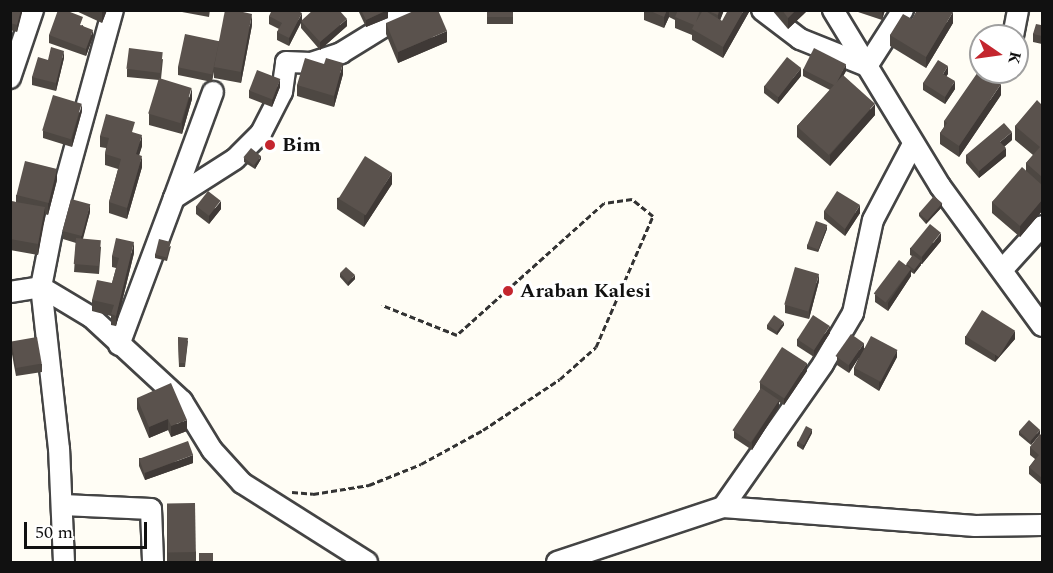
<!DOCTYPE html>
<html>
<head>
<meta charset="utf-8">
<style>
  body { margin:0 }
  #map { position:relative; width:1053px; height:573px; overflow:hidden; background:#fffdf5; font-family:Spectral,serif }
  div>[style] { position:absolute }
  .path>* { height:3px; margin-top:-1.5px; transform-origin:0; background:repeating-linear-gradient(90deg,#333 0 6px,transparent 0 9px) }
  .roads { filter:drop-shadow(2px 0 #444) drop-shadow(-2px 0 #444) drop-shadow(0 2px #444) drop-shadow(0 -2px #444) }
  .minor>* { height:20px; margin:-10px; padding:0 10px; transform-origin:10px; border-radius:10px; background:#fff }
  .wall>* { inset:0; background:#4d4742; transform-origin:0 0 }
  .shaded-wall>* { inset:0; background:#3f3936 }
  .building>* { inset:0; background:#5a524d; transform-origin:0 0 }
  .dots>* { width:16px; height:16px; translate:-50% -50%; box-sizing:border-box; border:3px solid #fff; border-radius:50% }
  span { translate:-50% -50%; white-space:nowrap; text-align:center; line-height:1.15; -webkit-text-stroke:6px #fff; paint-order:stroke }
  .poi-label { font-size:20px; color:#111; font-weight:700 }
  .left { translate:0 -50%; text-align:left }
  .frame { position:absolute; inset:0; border:12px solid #111; pointer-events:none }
  .north { position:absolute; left:969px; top:24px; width:60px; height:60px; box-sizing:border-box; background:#fff; border:2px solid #a0a0a0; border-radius:50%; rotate:103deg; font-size:16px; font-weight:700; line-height:24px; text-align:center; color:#111 }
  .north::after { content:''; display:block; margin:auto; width:21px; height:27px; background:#c4262e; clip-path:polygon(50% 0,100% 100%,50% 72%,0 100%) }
  .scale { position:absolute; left:24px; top:522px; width:123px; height:27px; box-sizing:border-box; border:3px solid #111; border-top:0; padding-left:8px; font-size:18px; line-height:21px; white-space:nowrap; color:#111; -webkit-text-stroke:4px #fff; paint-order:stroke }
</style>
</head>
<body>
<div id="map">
  <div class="path">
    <div style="left:292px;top:492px;width:21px;rotate:5deg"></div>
    <div style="left:313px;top:494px;width:57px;rotate:-9.1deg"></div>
    <div style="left:369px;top:485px;width:56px;rotate:-22deg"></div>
    <div style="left:421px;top:464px;width:71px;rotate:-28.7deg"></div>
    <div style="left:483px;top:430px;width:92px;rotate:-33.5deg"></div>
    <div style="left:560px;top:379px;width:48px;rotate:-41.6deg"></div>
    <div style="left:596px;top:347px;width:143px;rotate:-66.5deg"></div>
    <div style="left:653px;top:216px;width:27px;rotate:-141deg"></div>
    <div style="left:632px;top:199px;width:28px;rotate:172deg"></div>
    <div style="left:604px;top:203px;width:198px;rotate:138.1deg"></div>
    <div style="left:457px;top:335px;width:81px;rotate:-158.2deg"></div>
  </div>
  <div class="roads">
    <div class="minor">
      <div style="left:762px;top:10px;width:48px;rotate:37.3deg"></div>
      <div style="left:800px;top:39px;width:72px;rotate:21.9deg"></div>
      <div style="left:867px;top:66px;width:67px;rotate:-57.3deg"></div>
      <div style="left:833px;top:10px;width:206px;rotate:58.7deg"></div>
      <div style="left:940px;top:186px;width:173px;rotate:53.9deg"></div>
      <div style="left:1013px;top:36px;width:26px;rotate:-79deg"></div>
      <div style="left:10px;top:78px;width:72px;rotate:-71.3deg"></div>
      <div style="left:174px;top:198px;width:113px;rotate:-69.8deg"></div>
      <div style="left:1002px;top:270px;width:59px;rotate:-47.7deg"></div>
      <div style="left:10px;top:292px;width:31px;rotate:-9deg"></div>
      <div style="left:41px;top:287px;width:58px;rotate:31deg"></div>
      <div style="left:91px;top:317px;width:124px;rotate:42.7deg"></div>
      <div style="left:182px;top:401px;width:57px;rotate:58.5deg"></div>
      <div style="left:212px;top:450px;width:45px;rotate:47.7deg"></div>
      <div style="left:242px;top:483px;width:148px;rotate:32.3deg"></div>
      <div style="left:119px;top:345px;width:157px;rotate:-69.5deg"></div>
      <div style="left:174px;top:198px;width:72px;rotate:-32.6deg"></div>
      <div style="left:235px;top:159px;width:37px;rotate:-45deg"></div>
      <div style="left:261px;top:133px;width:46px;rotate:-62.9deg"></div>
      <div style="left:282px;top:92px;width:30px;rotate:-82deg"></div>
      <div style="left:286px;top:62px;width:25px;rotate:2deg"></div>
      <div style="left:311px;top:63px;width:32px;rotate:-18deg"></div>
      <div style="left:341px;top:53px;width:82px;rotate:-31.6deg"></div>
      <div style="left:63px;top:505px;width:88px;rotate:2.6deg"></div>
      <div style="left:151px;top:509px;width:53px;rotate:87.8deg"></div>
      <div style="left:723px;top:507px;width:174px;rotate:-55deg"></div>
      <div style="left:823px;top:364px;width:59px;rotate:-59.5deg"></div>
      <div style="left:853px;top:313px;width:95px;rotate:-77.9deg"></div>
      <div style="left:873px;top:220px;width:86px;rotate:-62.2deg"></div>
      <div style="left:64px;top:562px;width:113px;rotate:-92.5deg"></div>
      <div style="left:59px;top:449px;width:163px;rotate:-96.3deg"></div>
      <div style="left:41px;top:287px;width:57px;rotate:-78.9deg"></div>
      <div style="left:52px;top:231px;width:229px;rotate:-74.6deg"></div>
      <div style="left:557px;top:562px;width:175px;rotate:-18.3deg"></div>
      <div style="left:723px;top:507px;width:253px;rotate:4.3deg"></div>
      <div style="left:975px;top:526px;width:67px;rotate:-0.9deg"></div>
    </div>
  </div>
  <div class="wall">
    <div style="clip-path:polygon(10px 10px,22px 10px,17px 32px,10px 30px)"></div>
    <div style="clip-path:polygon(74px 10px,107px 10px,102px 23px)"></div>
    <div style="clip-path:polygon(182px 10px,210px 10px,209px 17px,182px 12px)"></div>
    <div style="clip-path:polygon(358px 10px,388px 10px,388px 18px,366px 27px)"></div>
    <div style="left:487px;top:10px;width:26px;height:14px"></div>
    <div style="clip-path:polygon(644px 10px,724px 10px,720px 20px,722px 21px,749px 10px,749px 12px,723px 58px,692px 40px,692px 35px,675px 28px,675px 20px,669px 17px,664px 28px,644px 20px)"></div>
    <div style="clip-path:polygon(772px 10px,808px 10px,788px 29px)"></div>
    <div style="clip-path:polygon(858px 10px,885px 10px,882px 20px,858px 12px)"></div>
    <div style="clip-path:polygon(269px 16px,302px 20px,347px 26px,320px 50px,301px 28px,301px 22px,289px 46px,277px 40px,277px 32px,279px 29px,269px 24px)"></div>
    <div style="clip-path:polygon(912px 19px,953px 23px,926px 68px,890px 46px,890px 35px)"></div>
    <div style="clip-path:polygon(1042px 21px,1042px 44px,1033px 42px,1033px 34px,1041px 25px)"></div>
    <div style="clip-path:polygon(386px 23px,447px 42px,398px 63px,386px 34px)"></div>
    <div style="clip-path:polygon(83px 25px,83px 26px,93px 37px,86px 56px,49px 43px,49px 35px)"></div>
    <div style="clip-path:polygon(252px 25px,241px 83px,214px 78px,214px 72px,212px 82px,178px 75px,178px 67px,219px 41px)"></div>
    <div style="clip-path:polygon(64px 58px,56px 91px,32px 85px,32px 77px,48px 60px)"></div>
    <div style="clip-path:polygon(163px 59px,161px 79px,192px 99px,182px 134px,149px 125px,149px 114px,159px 80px,127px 77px,127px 69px)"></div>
    <div style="clip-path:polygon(324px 64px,343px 74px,334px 107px,297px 96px,297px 85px)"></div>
    <div style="clip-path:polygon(803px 69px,846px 71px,843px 76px,875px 115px,830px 166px,797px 137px,797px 126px,830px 90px,803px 76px)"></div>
    <div style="clip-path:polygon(948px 74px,946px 76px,955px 89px,945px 104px,923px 90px,923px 83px)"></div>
    <div style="clip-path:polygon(801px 76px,778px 104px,764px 93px,764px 86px)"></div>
    <div style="clip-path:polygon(280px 87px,272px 107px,249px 98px,249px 90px)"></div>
    <div style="clip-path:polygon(1001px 95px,959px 157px,940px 144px,940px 133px,944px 127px,944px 121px)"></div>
    <div style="clip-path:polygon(1042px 105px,1042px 211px,1020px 237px,992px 213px,992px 202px,1026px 171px,1026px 163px,1033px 155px,1015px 140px,1015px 126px)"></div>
    <div style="clip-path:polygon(82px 111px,72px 147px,43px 138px,43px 131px)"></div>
    <div style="clip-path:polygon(135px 133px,142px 146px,139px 155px,142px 167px,127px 219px,109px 213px,109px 202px,118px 169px,105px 165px,105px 154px,106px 148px,100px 147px,100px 136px)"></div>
    <div style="clip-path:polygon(1012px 140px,1004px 147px,1006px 156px,979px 178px,966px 163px,966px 155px)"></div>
    <div style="clip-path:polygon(244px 158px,261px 159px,255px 169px,244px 162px)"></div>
    <div style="clip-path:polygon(57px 180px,48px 215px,45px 214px,38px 255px,10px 250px,10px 201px,16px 202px,16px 195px)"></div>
    <div style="clip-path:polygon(392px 184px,364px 227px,337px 209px,337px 198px)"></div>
    <div style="clip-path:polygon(196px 206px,221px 209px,209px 224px,196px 214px)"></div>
    <div style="clip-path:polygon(942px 207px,926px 224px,919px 216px,919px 213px)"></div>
    <div style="clip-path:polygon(824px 211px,860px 213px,845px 236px,824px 219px)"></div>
    <div style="clip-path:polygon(90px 212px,83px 239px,101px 247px,99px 274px,74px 272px,76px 243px,63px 239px,63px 231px)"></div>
    <div style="clip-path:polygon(827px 229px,818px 252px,807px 249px,807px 245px)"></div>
    <div style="clip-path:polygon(941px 241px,922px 264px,921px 264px,921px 265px,914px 274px,911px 272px,911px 276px,888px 311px,875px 302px,875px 295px,906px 265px,912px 256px,910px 255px,910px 248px)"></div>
    <div style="clip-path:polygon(171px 246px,167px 261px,155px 258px,155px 254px)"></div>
    <div style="clip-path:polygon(134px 253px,116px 326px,111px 325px,111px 316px,92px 311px,92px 300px,112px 283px,116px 268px,112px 267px,112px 256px)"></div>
    <div style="clip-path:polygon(340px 273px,355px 279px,348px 286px,340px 277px)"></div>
    <div style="clip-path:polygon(819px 281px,809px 319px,785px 313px,785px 305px)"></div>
    <div style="clip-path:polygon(767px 325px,784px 325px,777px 335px,767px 329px)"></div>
    <div style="clip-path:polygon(830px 333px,814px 357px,797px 346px,797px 339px)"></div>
    <div style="clip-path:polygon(965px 336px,1015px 339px,995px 362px,965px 344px)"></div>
    <div style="clip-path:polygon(178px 337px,188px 341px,185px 367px,179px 367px)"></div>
    <div style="clip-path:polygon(11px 341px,42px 364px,42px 372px,16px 376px,11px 349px)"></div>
    <div style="clip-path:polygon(864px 348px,897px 357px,879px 391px,854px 375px,854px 368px,859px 357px,849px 373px,837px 365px,837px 357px)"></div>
    <div style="clip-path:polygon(807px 371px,784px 405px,779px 402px,779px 407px,752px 450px,734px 438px,734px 431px,760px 390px,760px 383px)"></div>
    <div style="clip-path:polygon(137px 398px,187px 431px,171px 437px,168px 430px,149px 438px,137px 409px)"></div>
    <div style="clip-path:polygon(1019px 431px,1040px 434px,1031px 445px,1019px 435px)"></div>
    <div style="clip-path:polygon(812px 433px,803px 450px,797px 446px,797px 442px)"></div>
    <div style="clip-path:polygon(1042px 436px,1042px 485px,1029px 474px,1029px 467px,1035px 459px,1030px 455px,1030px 447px)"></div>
    <div style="clip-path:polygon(139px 458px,193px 463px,145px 480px,139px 466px)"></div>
    <div style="clip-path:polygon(167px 504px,196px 552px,196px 562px,198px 562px,167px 562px)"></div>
  </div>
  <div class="shaded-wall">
    <div style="clip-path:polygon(21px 10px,22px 10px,22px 13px,17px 32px,17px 25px)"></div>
    <div style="clip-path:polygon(102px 10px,107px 10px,102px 23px)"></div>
    <div style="clip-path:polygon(388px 10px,388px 18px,366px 27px,366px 20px)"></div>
    <div style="clip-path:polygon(667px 10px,669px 10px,669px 17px,664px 28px,664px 17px)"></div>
    <div style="clip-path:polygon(719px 10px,724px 10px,718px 26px,718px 15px)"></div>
    <div style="clip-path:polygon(744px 10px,749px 10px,749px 12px,723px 58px,723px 47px)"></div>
    <div style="clip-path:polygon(796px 10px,808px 10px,788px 29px,788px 18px)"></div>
    <div style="clip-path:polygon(882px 10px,885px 10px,882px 20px)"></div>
    <div style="clip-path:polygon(953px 12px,953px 23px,926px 68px,926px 57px)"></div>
    <div style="clip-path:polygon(302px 13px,302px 21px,289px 46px,289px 38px)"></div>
    <div style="clip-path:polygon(252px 14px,252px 25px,241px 83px,241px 72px)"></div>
    <div style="clip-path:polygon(347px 19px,347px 26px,320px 50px,320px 42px)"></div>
    <div style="clip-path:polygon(93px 30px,93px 37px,86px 56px,86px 49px)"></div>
    <div style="clip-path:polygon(447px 31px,447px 42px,398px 63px,398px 52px)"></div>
    <div style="clip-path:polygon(64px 51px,64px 58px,56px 91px,56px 83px)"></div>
    <div style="clip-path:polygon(343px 63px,343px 74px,334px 107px,334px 96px)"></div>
    <div style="clip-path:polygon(846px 64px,846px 71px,835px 92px,835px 85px)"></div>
    <div style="clip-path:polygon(948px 66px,948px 74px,943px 81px,943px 74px)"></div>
    <div style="clip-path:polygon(801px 68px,801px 76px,778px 104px,778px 97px)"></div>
    <div style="clip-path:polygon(280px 79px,280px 87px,272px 107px,272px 100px)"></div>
    <div style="clip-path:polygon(955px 81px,955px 89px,945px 104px,945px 97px)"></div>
    <div style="clip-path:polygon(1001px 84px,1001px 95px,959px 157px,959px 146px)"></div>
    <div style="clip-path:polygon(192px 88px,192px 99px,182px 134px,182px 123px)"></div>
    <div style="clip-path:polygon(82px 104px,82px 111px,72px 147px,72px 139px)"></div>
    <div style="clip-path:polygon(875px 104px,875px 115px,830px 166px,830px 155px)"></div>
    <div style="clip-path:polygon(1012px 132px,1012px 140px,1000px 150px,1000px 142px)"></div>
    <div style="clip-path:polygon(142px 135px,142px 146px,136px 165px,136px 154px)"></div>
    <div style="clip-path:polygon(1006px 148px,1006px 156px,979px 178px,979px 171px)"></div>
    <div style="clip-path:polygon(142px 156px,142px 167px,127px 219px,127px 208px)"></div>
    <div style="clip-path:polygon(261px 156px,261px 159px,255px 169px,255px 165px)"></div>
    <div style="clip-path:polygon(57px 169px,57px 180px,48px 215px,48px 204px)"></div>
    <div style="clip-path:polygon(392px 173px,392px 184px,364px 227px,364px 216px)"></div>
    <div style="clip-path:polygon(1042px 200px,1042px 211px,1020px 237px,1020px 226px)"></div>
    <div style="clip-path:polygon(221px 201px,221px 209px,209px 224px,209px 216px)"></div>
    <div style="clip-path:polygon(942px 203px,942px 207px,926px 224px,926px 220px)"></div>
    <div style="clip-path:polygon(90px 204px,90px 212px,81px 244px,81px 237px)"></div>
    <div style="clip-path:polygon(860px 205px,860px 213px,845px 236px,845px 229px)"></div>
    <div style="clip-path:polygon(45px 207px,45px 218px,38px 255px,38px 244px)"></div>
    <div style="clip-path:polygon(827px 225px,827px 229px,818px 252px,818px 249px)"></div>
    <div style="clip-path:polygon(941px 233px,941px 241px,922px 264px,922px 257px)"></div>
    <div style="clip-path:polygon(134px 242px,134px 253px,116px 326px,116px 316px)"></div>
    <div style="clip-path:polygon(921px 261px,921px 265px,914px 274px,914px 270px)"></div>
    <div style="clip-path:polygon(911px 269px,911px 276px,888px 311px,888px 303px)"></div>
    <div style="clip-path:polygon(819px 274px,819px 281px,809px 319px,809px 311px)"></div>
    <div style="clip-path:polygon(355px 275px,355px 279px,348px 286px,348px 282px)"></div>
    <div style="clip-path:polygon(784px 322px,784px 325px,777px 335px,777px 331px)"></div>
    <div style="clip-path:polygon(830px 326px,830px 333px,814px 357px,814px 350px)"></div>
    <div style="clip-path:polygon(1015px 331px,1015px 339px,995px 362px,995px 355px)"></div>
    <div style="clip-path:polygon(864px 343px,864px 350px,849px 373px,849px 365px)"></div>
    <div style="clip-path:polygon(897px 350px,897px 357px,879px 391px,879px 383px)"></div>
    <div style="clip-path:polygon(807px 363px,807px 371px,784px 405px,784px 398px)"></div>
    <div style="clip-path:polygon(779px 400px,779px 407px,752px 450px,752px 442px)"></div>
    <div style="clip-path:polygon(168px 419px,168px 430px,149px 438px,149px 427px)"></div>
    <div style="clip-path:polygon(187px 420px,187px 431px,171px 437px,171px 426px)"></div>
    <div style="clip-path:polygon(812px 429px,812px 433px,803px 450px,803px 446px)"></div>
    <div style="clip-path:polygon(1040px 430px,1040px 434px,1031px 445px,1031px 441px)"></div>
    <div style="clip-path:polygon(193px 455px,193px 463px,145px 480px,145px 473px)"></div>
  </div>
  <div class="building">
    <div style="clip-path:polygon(10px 10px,21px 10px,17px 25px,10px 23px)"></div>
    <div style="clip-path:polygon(58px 10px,65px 10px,83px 17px,80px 25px,93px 30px,86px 49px,49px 35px)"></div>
    <div style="clip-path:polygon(225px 10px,234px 10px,252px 14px,241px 72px,214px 67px)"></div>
    <div style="clip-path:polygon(272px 10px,296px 10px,302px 13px,289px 38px,277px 32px,282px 23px,269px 16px)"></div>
    <div style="clip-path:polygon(313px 10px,339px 10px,347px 19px,320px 42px,301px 21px)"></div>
    <div style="clip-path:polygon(361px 10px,387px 10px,366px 20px)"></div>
    <div style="clip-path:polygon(416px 10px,438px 10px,447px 31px,398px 52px,386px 23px)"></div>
    <div style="left:487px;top:10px;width:26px;height:7px"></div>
    <div style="clip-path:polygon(648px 10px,667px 10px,664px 17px)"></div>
    <div style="clip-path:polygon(678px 10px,700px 10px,696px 22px,703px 10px,704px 10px,722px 21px,728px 10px,744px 10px,723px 47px,692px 29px,694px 25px,675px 17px)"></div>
    <div style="clip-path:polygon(706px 10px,719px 10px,718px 15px)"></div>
    <div style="clip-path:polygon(782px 10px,796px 10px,788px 18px)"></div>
    <div style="clip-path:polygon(917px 10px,951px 10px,953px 12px,926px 57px,890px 35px,903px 14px,912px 19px)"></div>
    <div style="clip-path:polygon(1042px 21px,1042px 36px,1033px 34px,1036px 24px,1041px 25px)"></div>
    <div style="left:185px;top:34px;width:35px;height:34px;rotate:12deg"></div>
    <div style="clip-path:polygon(51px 47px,64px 51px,56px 83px,32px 77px,38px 57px,48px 60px)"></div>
    <div style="left:129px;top:48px;width:34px;height:21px;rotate:7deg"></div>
    <div style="left:814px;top:48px;width:36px;height:24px;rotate:27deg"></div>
    <div style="left:787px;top:57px;width:18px;height:37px;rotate:38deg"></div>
    <div style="clip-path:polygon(305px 58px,324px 64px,326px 58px,343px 63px,334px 96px,297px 85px)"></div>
    <div style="clip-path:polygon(938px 60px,948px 66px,943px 74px,955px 81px,945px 97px,923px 83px)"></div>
    <div style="clip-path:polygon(980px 69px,981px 70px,981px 72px,984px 72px,1001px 84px,959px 146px,940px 133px,947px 123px,944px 121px)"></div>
    <div style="left:257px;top:70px;width:25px;height:22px;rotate:21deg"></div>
    <div style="left:843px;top:75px;width:43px;height:69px;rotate:42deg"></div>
    <div style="left:159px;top:78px;width:34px;height:37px;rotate:17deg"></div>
    <div style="left:53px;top:95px;width:30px;height:37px;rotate:17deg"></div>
    <div style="clip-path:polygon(1037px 100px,1042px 105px,1042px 177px,1026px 163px,1040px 147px,1015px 126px)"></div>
    <div style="clip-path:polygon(106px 114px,135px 122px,132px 132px,142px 135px,136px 154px,142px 156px,127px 208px,109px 202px,121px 159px,105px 154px,109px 138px,100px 136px)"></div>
    <div style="clip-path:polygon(1004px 123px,1012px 132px,1000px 142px,1006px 148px,979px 171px,966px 155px)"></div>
    <div style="left:251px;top:148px;width:13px;height:12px;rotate:39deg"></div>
    <div style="left:365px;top:156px;width:32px;height:50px;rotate:32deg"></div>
    <div style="left:25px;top:161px;width:33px;height:35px;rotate:14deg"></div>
    <div style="clip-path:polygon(1022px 167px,1042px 185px,1042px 200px,1020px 226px,992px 202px)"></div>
    <div style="left:208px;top:191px;width:16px;height:19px;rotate:38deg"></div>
    <div style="clip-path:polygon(837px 191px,860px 205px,845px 229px,824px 211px)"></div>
    <div style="left:934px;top:196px;width:11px;height:23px;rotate:41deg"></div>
    <div style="left:71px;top:199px;width:20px;height:33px;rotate:15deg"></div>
    <div style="clip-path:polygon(10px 201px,45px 207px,38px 244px,10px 239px)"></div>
    <div style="left:816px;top:221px;width:12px;height:26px;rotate:20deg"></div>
    <div style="left:930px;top:224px;width:14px;height:31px;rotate:39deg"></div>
    <div style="left:76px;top:238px;width:25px;height:26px;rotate:5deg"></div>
    <div style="clip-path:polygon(116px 238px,134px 242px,116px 316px,111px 314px,114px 305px,92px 300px,97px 280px,112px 283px,119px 258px,112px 256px)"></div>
    <div style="left:159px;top:239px;width:12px;height:16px;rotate:14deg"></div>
    <div style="left:913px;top:255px;width:10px;height:11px;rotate:37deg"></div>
    <div style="left:899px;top:260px;width:15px;height:42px;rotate:37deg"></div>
    <div style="clip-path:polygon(346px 267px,355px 275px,348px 282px,340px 273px)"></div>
    <div style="left:795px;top:267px;width:25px;height:39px;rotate:16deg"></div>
    <div style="left:982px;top:310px;width:39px;height:31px;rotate:32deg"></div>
    <div style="left:774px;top:315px;width:12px;height:12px;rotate:35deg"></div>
    <div style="left:813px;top:315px;width:20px;height:29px;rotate:33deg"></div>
    <div style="left:851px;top:334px;width:16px;height:27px;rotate:35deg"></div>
    <div style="left:871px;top:336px;width:30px;height:36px;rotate:28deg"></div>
    <div style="left:37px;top:337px;width:27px;height:26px;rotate:80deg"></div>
    <div style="clip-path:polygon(178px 337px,188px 338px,185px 363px,179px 363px)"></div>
    <div style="left:782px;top:347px;width:30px;height:42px;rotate:33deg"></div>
    <div style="clip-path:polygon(171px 383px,187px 420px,171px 426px,168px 419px,149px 427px,137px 398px)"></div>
    <div style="left:761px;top:388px;width:22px;height:51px;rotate:34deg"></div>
    <div style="left:1029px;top:420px;width:15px;height:15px;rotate:42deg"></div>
    <div style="left:806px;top:426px;width:7px;height:18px;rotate:27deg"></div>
    <div style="clip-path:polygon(1040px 434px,1042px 436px,1042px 478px,1029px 467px,1039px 455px,1030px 447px)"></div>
    <div style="left:188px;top:441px;width:15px;height:52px;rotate:70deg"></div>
    <div style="left:195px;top:503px;width:49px;height:28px;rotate:89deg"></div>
    <div style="left:199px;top:553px;width:14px;height:9px"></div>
  </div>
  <div class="dots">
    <div style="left:270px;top:145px;background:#c4262e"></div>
    <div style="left:508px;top:291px;background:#c4262e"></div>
  </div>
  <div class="poi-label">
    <span class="left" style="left:282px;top:145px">Bim</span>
    <span class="left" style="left:520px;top:291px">Araban Kalesi</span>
  </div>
  <div class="frame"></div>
  <div class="north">K</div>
  <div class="scale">50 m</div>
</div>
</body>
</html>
